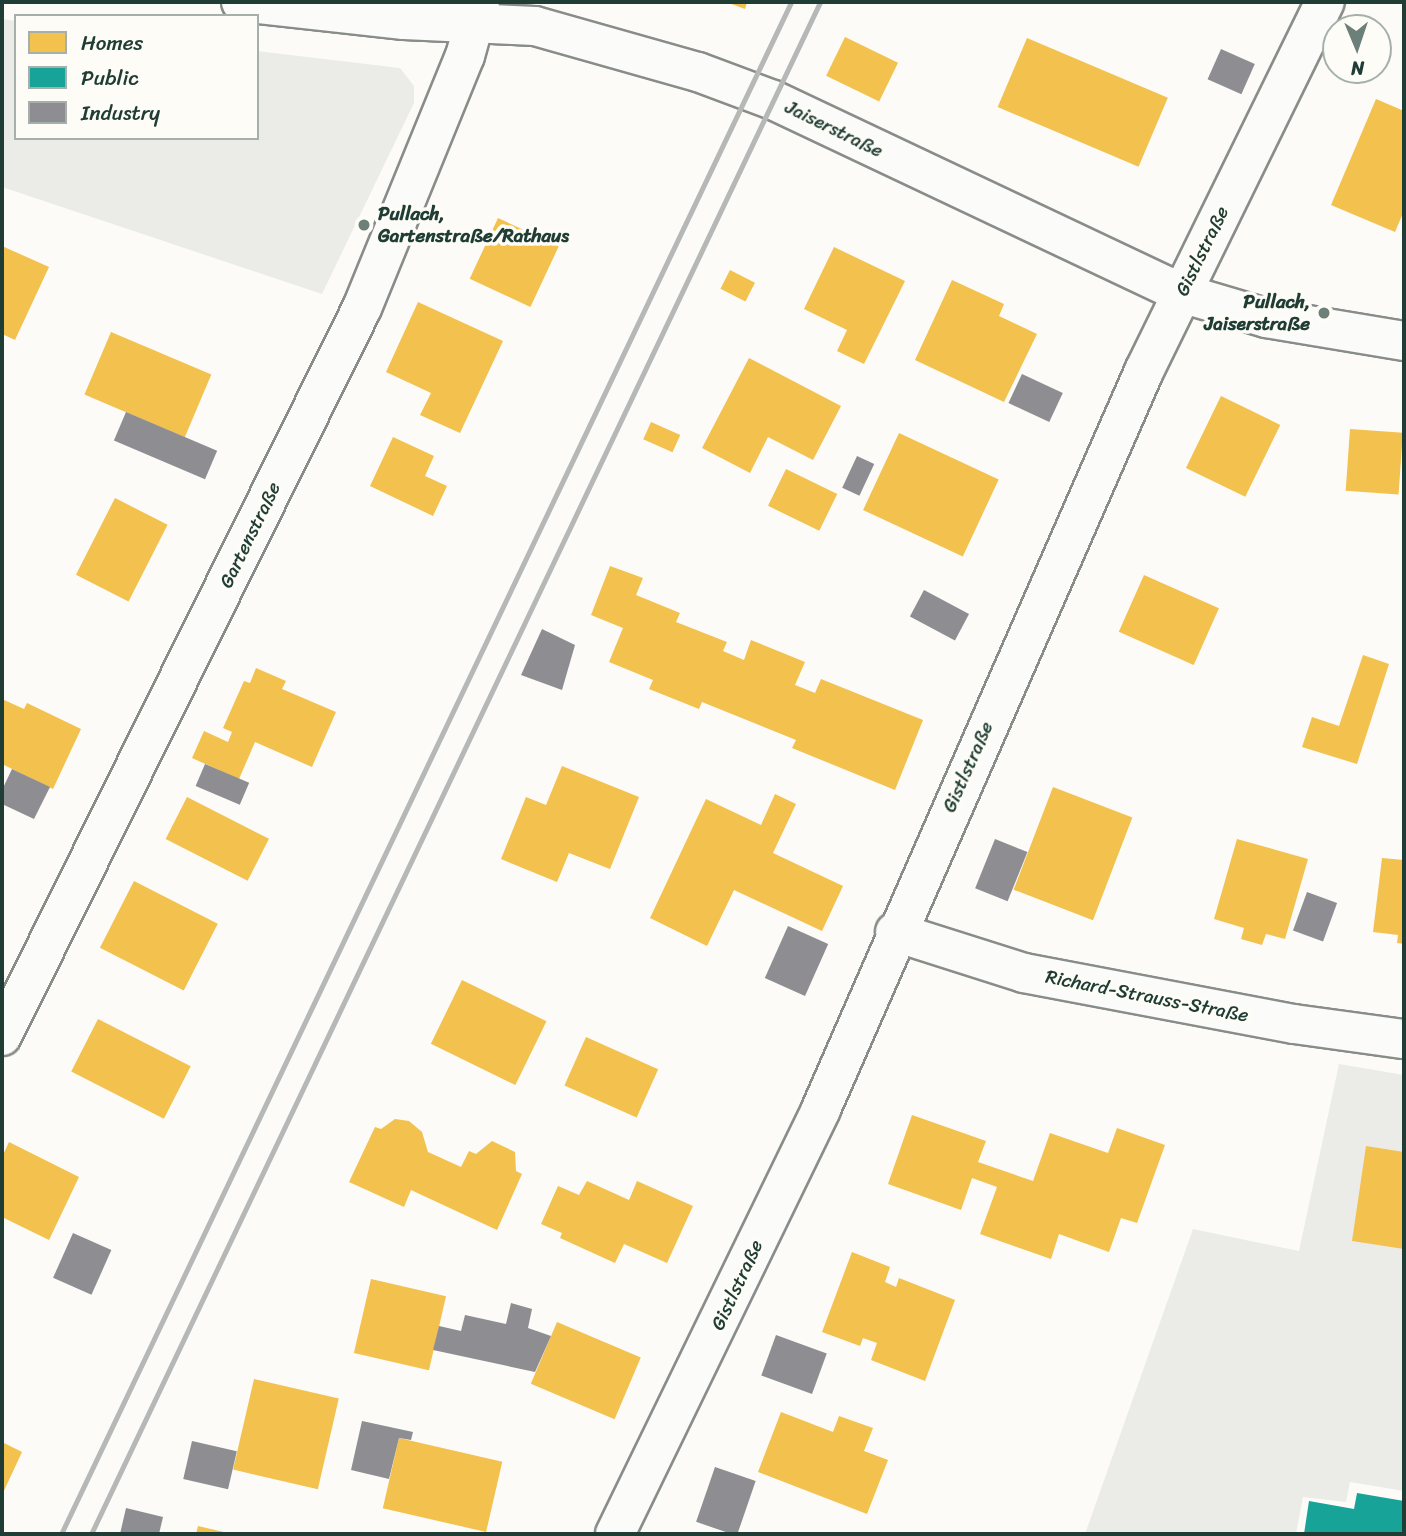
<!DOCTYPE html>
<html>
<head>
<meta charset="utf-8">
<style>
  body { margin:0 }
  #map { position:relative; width:1406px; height:1536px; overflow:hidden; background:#fcfbf8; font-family:Sriracha,sans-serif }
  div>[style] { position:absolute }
  .green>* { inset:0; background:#ebece8 }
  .homes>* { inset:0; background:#f2c14e; transform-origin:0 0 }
  .public>* { inset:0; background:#17a398 }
  .industry>* { inset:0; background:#8d8d92; transform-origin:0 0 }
  .roads { filter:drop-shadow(2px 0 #888d8a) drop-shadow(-2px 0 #888d8a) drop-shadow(0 2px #888d8a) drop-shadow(0 -2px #888d8a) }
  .minor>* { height:38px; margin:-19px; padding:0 19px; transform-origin:19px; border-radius:19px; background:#fbfbf9 }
  .rail>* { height:5px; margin:-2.5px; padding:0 2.5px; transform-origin:2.5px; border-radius:2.5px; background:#b5b8b6 }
  .dots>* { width:19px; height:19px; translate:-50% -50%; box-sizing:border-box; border:4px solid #fdfcf7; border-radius:50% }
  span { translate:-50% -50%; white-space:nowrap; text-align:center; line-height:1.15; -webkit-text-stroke:7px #fdfcf7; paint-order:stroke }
  .street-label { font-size:19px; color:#1f3d34 }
  .poi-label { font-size:19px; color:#1f3d34; font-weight:700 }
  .left { translate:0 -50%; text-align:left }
  .right { translate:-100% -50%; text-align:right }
  .frame { position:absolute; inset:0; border:4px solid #1f3d34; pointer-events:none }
  .legend { position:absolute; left:14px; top:14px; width:245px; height:126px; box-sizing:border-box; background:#fdfcf7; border:2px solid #a4b0a9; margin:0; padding:9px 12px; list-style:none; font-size:21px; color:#1f3d34 }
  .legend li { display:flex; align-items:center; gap:14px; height:35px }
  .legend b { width:35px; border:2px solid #a4b0a9 }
  .north { position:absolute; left:1322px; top:14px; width:70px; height:70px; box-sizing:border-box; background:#fdfcf7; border:2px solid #a4b0a9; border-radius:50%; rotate:178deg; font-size:19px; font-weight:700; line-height:28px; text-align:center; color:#1f3d34 }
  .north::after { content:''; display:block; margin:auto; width:24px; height:32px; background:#6c8079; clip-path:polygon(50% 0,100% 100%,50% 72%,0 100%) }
</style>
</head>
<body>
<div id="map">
  <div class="green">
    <div style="clip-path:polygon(2px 19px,16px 21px,16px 138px,257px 138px,257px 51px,400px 68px,414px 86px,414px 103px,322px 294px,2px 187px)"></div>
    <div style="clip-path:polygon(1339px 1064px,1404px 1075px,1404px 1491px,1350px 1482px,1346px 1502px,1303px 1497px,1296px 1534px,1085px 1534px,1193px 1229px,1299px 1251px)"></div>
  </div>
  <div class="homes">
    <div style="clip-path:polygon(726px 2px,747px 2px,745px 9px)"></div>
    <div style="left:845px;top:37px;width:59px;height:43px;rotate:26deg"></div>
    <div style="left:1027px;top:38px;width:153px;height:75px;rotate:23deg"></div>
    <div style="clip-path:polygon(1376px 99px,1404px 111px,1404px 211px,1395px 232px,1331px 205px)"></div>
    <div style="left:498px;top:218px;width:67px;height:67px;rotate:25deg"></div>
    <div style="clip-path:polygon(2px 246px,49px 267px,15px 340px,2px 334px)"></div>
    <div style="clip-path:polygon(834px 247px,905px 281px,864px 364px,837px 351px,847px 330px,804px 309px)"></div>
    <div style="left:730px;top:270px;width:28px;height:21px;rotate:27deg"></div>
    <div style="clip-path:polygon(952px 280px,1004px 304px,999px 316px,1037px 334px,1004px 402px,915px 360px)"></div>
    <div style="clip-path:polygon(418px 302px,503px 341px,460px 433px,420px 415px,431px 393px,386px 372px)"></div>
    <div style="left:111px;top:332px;width:109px;height:68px;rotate:23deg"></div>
    <div style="clip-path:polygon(749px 358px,841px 406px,813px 460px,768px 437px,750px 473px,702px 448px)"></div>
    <div style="left:1221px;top:396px;width:66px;height:80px;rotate:26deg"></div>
    <div style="left:651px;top:422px;width:32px;height:19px;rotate:24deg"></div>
    <div style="left:1350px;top:429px;width:53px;height:62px;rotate:4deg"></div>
    <div style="left:899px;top:433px;width:110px;height:85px;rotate:25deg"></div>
    <div style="clip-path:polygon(393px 437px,434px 456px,425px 476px,447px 486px,433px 516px,370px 486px)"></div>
    <div style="left:786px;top:469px;width:57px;height:41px;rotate:26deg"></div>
    <div style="left:115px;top:498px;width:59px;height:86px;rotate:27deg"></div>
    <div style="clip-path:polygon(610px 566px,643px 578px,636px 595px,680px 613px,676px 622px,727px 642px,723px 651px,744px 660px,751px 640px,805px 662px,795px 685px,815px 693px,821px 679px,923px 720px,895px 790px,792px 748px,796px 740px,702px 702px,699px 709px,649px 689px,653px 680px,609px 662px,623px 628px,591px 615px)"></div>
    <div style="left:1144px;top:575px;width:82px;height:62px;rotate:24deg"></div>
    <div style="clip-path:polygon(1363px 655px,1389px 664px,1357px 764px,1302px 747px,1312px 717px,1339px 726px)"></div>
    <div style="clip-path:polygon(256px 668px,286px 681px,282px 689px,336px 712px,312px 767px,255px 742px,239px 779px,192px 758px,204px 731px,228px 742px,232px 732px,223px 728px,244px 681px,250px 683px)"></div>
    <div style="clip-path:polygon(2px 699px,24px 709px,27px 703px,81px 729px,53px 789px,2px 764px)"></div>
    <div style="clip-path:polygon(562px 766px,639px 797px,610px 869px,569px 853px,557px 882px,501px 859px,526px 797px,546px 805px)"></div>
    <div style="left:1053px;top:787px;width:85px;height:110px;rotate:21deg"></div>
    <div style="clip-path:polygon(775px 794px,796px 804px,773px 853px,843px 886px,822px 931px,734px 890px,707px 946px,650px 918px,706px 799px,761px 825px)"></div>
    <div style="left:187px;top:797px;width:92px;height:47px;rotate:27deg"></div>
    <div style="clip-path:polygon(1237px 839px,1308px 859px,1285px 939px,1266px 934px,1262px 945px,1241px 939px,1244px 928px,1214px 919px)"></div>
    <div style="clip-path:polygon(1382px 858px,1404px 860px,1404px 944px,1397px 943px,1398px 935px,1373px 932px)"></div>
    <div style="left:134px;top:881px;width:94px;height:75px;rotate:27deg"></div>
    <div style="left:462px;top:980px;width:94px;height:71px;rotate:26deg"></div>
    <div style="left:98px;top:1019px;width:104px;height:59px;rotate:27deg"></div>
    <div style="left:586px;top:1037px;width:79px;height:53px;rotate:24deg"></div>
    <div style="clip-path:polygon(912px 1115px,986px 1141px,978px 1162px,1033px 1181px,1050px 1133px,1108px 1153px,1117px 1128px,1165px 1145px,1137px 1223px,1121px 1218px,1109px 1252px,1059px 1234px,1051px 1259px,980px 1234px,997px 1187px,972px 1178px,961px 1210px,888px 1184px)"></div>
    <div style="clip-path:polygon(395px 1119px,409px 1121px,422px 1132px,428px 1152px,461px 1167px,469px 1151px,476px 1154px,492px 1141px,515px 1152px,516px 1171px,522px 1174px,497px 1230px,411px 1190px,404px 1207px,349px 1182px,375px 1127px,381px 1129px)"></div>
    <div style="clip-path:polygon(9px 1142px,79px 1177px,49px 1240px,2px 1217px,2px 1157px)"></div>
    <div style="clip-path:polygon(1366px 1146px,1404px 1152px,1404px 1249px,1352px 1241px)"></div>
    <div style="clip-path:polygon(587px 1181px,629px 1200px,637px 1181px,693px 1206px,667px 1263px,624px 1244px,615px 1263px,560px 1238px,562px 1233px,541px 1224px,558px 1186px,579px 1195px)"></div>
    <div style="clip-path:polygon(852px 1252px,890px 1267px,885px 1282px,896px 1287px,899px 1278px,955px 1300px,925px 1381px,871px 1360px,877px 1343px,863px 1338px,860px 1346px,822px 1332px)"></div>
    <div style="left:371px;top:1279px;width:77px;height:76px;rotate:13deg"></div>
    <div style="left:557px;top:1322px;width:91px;height:67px;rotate:23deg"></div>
    <div style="left:254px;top:1379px;width:87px;height:93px;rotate:13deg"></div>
    <div style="clip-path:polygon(781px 1412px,833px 1432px,839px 1416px,873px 1428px,864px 1451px,888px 1460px,867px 1514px,758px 1472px)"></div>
    <div style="left:399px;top:1438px;width:106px;height:72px;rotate:13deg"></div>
    <div style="clip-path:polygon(2px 1442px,22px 1452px,2px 1495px)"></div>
    <div style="clip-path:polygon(198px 1526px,228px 1533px,228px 1534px,196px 1534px)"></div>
  </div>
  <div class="public">
    <div style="clip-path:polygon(1357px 1493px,1404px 1501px,1404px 1534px,1304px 1534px,1309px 1501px,1354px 1509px)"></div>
  </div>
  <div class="industry">
    <div style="left:1221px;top:49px;width:37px;height:33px;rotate:24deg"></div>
    <div style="left:1022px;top:374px;width:45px;height:32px;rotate:25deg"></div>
    <div style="left:126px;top:412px;width:99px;height:31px;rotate:23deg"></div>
    <div style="left:857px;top:456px;width:19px;height:35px;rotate:25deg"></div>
    <div style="left:924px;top:590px;width:51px;height:30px;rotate:28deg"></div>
    <div style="clip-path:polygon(542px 629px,575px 645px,562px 690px,521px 675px)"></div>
    <div style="left:205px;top:764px;width:48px;height:24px;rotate:23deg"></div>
    <div style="clip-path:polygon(12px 769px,50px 787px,34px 819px,2px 804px,2px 790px)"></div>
    <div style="left:995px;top:839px;width:35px;height:53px;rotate:22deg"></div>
    <div style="left:1307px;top:892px;width:32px;height:41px;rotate:20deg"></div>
    <div style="left:788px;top:926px;width:44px;height:57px;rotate:24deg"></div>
    <div style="left:73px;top:1233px;width:42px;height:49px;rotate:24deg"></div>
    <div style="clip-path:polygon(511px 1303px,532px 1309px,528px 1328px,551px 1336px,535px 1372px,433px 1350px,439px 1326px,461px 1331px,465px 1315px,506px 1324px)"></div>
    <div style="left:776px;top:1335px;width:54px;height:43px;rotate:20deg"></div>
    <div style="clip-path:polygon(362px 1421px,413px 1432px,411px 1440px,399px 1438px,389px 1479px,351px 1470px)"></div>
    <div style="left:192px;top:1441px;width:46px;height:39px;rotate:13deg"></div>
    <div style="left:715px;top:1467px;width:43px;height:58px;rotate:19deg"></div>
    <div style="clip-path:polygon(126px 1508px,163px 1517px,159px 1534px,120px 1534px)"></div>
  </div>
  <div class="roads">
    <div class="minor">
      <div style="left:241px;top:2px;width:164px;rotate:6.3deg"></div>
      <div style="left:404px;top:20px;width:131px;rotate:2.6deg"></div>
      <div style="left:535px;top:26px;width:169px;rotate:15.8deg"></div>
      <div style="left:698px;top:72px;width:80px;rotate:20.5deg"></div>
      <div style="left:773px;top:100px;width:451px;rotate:25.3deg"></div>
      <div style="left:1181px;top:293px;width:89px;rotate:16.4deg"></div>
      <div style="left:1266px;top:318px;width:140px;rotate:9.5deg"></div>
      <div style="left:895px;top:932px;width:135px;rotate:17.6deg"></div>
      <div style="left:1024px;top:973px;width:275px;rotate:10.7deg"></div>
      <div style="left:1294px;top:1024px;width:111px;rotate:7.8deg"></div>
      <div style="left:2px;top:1036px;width:812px;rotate:-63.69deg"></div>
      <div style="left:362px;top:308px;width:272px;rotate:-67.8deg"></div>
      <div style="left:465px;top:56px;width:56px;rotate:-74.5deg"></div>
      <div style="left:615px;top:1534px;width:472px;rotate:-64.1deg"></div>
      <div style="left:821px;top:1109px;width:806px;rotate:-66.36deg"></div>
      <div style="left:1144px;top:371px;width:411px;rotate:-63.9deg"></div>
    </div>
  </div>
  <div class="rail">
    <div style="left:61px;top:1534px;width:1697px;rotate:-64.52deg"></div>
    <div style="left:91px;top:1534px;width:1697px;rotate:-64.55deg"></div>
  </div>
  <div class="dots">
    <div style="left:364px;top:225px;background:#6c8079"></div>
    <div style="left:1324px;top:313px;background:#6c8079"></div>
  </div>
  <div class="street-label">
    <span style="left:834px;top:129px;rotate:26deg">Jaiserstraße</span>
    <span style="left:1202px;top:251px;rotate:-64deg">Gistlstraße</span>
    <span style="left:250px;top:535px;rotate:-64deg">Gartenstraße</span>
    <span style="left:968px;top:767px;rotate:-66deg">Gistlstraße</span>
    <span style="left:1147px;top:996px;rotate:11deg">Richard-Strauss-Straße</span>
    <span style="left:737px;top:1285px;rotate:-65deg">Gistlstraße</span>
  </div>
  <div class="poi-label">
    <span class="left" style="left:378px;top:225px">Pullach,<br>Gartenstraße/Rathaus</span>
    <span class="right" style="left:1310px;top:313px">Pullach,<br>Jaiserstraße</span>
  </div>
  <div class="frame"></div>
  <ul class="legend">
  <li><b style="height:19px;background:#f2c14e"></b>Homes</li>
  <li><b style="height:19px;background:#17a398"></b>Public</li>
  <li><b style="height:19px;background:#8d8d92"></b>Industry</li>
  </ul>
  <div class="north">N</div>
</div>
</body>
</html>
